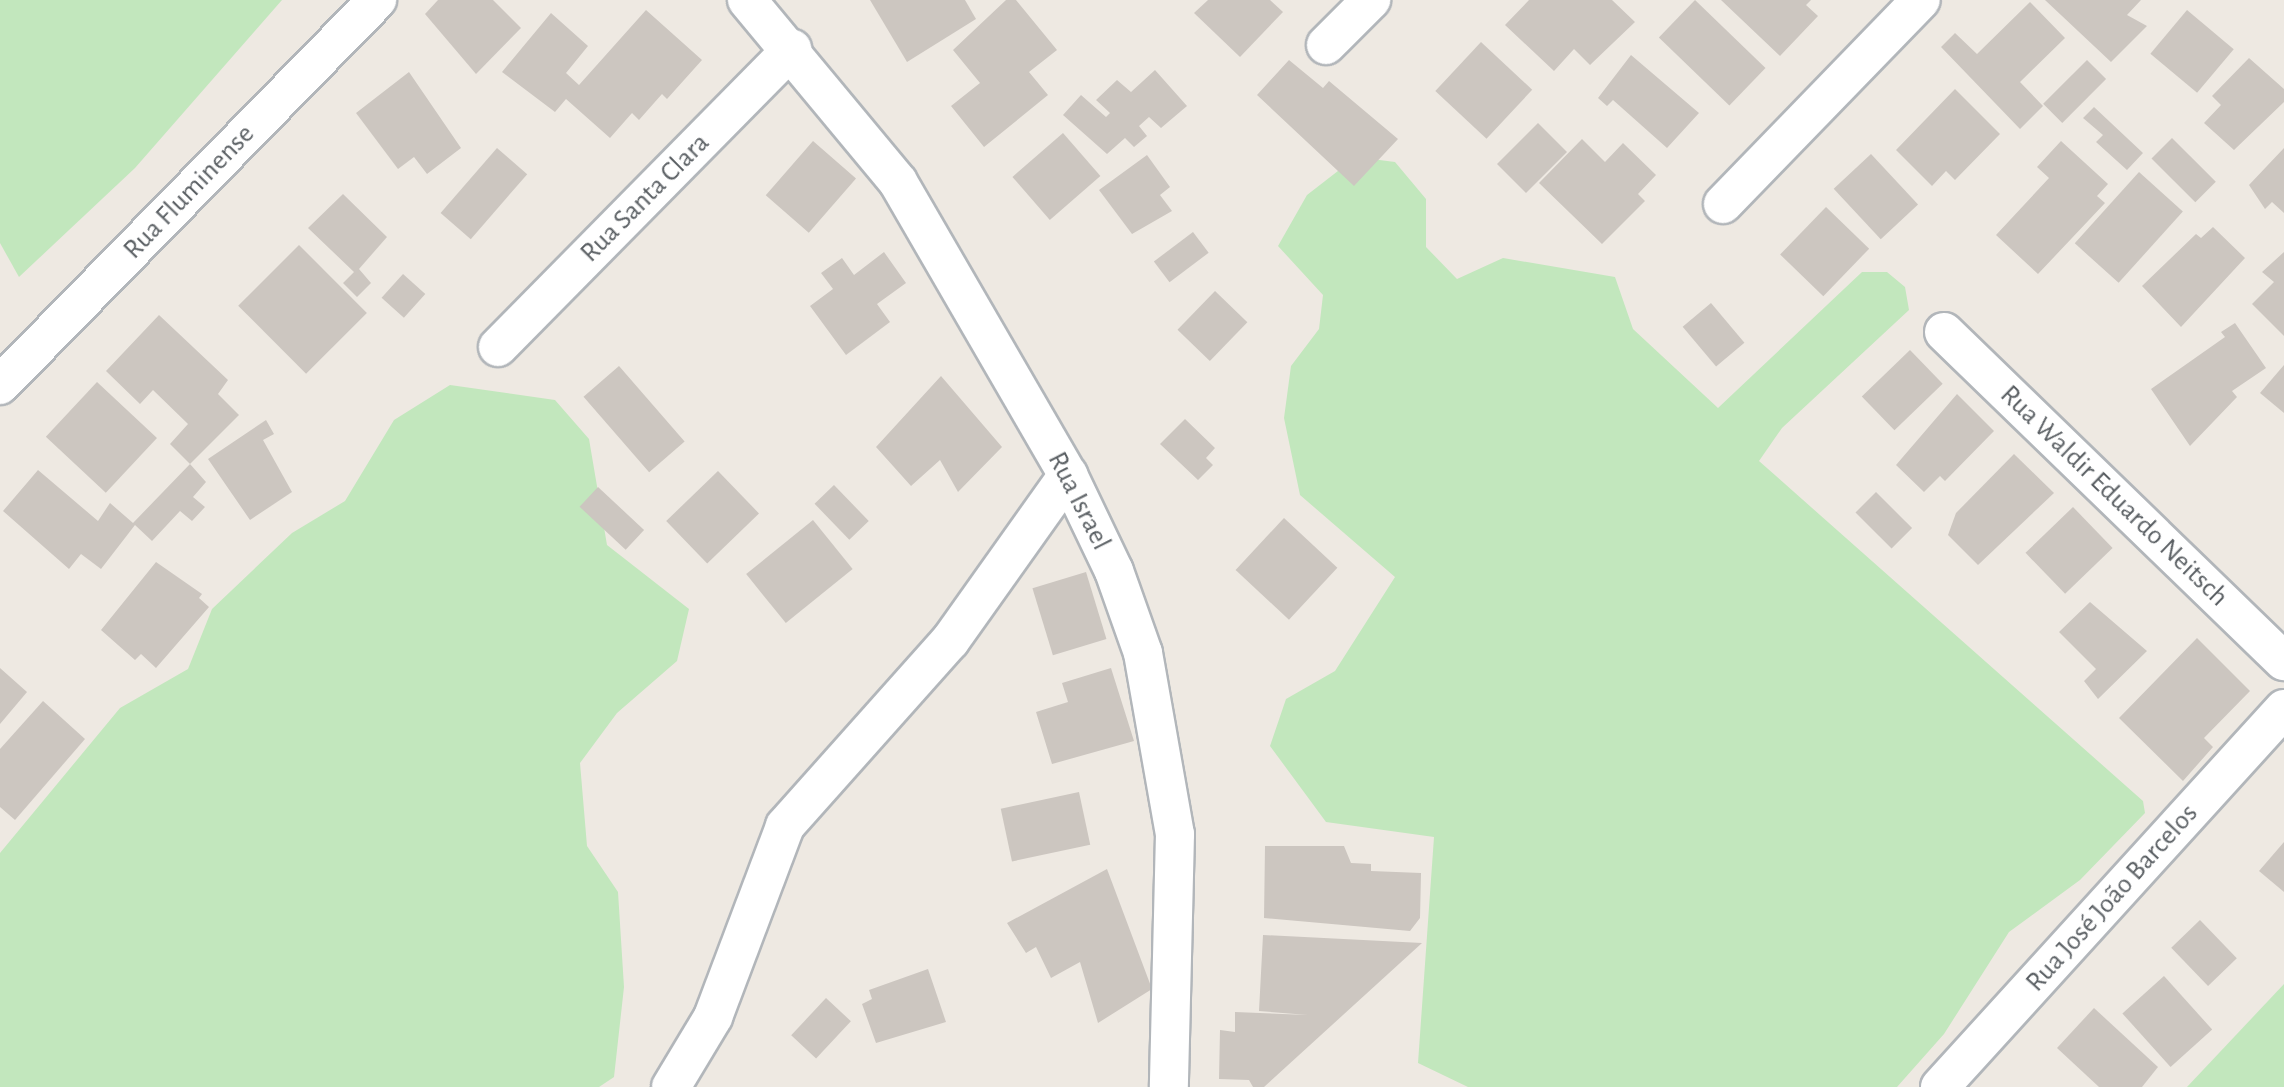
<!DOCTYPE html>
<html>
<head>
<meta charset="utf-8">
<style>
  body { margin:0 }
  #map { position:relative; width:2284px; height:1087px; overflow:hidden; background:#eee9e2; font-family:"Alegreya Sans",sans-serif }
  div>[style] { position:absolute }
  .green>* { inset:0; background:#c2e7bd }
  .building>* { inset:0; background:#ccc6c0; transform-origin:0 0 }
  .roads { filter:drop-shadow(2px 0 #b2b6ba) drop-shadow(-2px 0 #b2b6ba) drop-shadow(0 2px #b2b6ba) drop-shadow(0 -2px #b2b6ba) }
  .street>* { height:38px; margin:-19px; padding:0 19px; transform-origin:19px; border-radius:19px; background:#fff }
  span { translate:-50% -50%; white-space:nowrap; text-align:center; line-height:1.15; -webkit-text-stroke:5px #fff; paint-order:stroke }
  .street-label { font-size:28px; color:#5a5f63 }
</style>
</head>
<body>
<div id="map">
  <div class="green">
    <div style="clip-path:polygon(0 0,282px 0,135px 168px,19px 277px,0 243px)"></div>
    <div style="clip-path:polygon(1356px 157px,1395px 162px,1426px 199px,1426px 247px,1457px 279px,1503px 258px,1615px 277px,1633px 329px,1718px 408px,1862px 272px,1887px 272px,1905px 287px,1909px 310px,1782px 428px,1759px 461px,2143px 801px,2145px 813px,2080px 880px,2009px 932px,1944px 1034px,1897px 1087px,1468px 1087px,1418px 1063px,1434px 837px,1326px 822px,1270px 746px,1286px 699px,1335px 671px,1395px 577px,1300px 495px,1284px 418px,1291px 366px,1319px 329px,1323px 295px,1278px 246px,1307px 195px)"></div>
    <div style="clip-path:polygon(450px 385px,555px 400px,589px 439px,607px 545px,689px 609px,677px 661px,617px 713px,580px 763px,587px 846px,618px 892px,624px 987px,614px 1077px,599px 1087px,0 1087px,0 853px,120px 708px,188px 669px,212px 609px,292px 533px,345px 501px,394px 420px)"></div>
    <div style="clip-path:polygon(2284px 984px,2284px 1087px,2187px 1087px)"></div>
  </div>
  <div class="building">
    <div style="clip-path:polygon(438px 0,493px 0,521px 28px,476px 74px,425px 14px)"></div>
    <div style="clip-path:polygon(870px 0,965px 0,976px 19px,907px 62px)"></div>
    <div style="clip-path:polygon(1006px 0,1016px 0,1057px 50px,1029px 72px,1048px 95px,984px 147px,951px 106px,980px 83px,953px 50px)"></div>
    <div style="clip-path:polygon(1208px 0,1270px 0,1283px 12px,1240px 57px,1194px 13px)"></div>
    <div style="clip-path:polygon(1529px 0,1612px 0,1635px 22px,1590px 65px,1574px 49px,1554px 71px,1505px 25px)"></div>
    <div style="left:1695px;top:0;width:98px;height:52px;rotate:44deg"></div>
    <div style="clip-path:polygon(1721px 0,1811px 0,1806px 5px,1818px 16px,1780px 56px)"></div>
    <div style="clip-path:polygon(2045px 0,2141px 0,2127px 15px,2147px 26px,2111px 62px)"></div>
    <div style="clip-path:polygon(2030px 2px,2065px 38px,2020px 82px,2043px 106px,2020px 129px,1941px 47px,1955px 33px,1977px 54px)"></div>
    <div style="clip-path:polygon(646px 10px,702px 60px,667px 99px,662px 94px,639px 120px,632px 113px,610px 138px,566px 99px,555px 112px,502px 72px,551px 13px,588px 46px,566px 73px,579px 85px)"></div>
    <div style="left:2187px;top:10px;width:61px;height:57px;rotate:40deg"></div>
    <div style="left:1481px;top:42px;width:70px;height:67px;rotate:43deg"></div>
    <div style="clip-path:polygon(1631px 55px,1699px 113px,1667px 148px,1613px 100px,1607px 106px,1598px 98px)"></div>
    <div style="clip-path:polygon(2249px 58px,2284px 89px,2284px 102px,2234px 150px,2204px 123px,2221px 105px,2212px 96px)"></div>
    <div style="clip-path:polygon(1289px 60px,1323px 88px,1329px 81px,1398px 139px,1354px 186px,1257px 95px)"></div>
    <div style="left:2087px;top:60px;width:27px;height:62px;rotate:45deg"></div>
    <div style="clip-path:polygon(1155px 70px,1187px 106px,1161px 128px,1149px 117px,1139px 126px,1147px 136px,1134px 147px,1125px 138px,1107px 154px,1063px 115px,1081px 95px,1106px 117px,1110px 113px,1096px 100px,1117px 80px,1131px 92px)"></div>
    <div style="clip-path:polygon(409px 72px,461px 148px,427px 174px,414px 157px,398px 169px,356px 113px)"></div>
    <div style="clip-path:polygon(1955px 89px,2000px 134px,1955px 180px,1946px 171px,1932px 186px,1896px 150px)"></div>
    <div style="clip-path:polygon(2094px 107px,2143px 153px,2127px 170px,2096px 142px,2103px 135px,2083px 118px)"></div>
    <div style="left:1538px;top:123px;width:41px;height:58px;rotate:45deg"></div>
    <div style="left:1063px;top:133px;width:57px;height:67px;rotate:49deg"></div>
    <div style="left:2172px;top:138px;width:62px;height:29px;rotate:45deg"></div>
    <div style="clip-path:polygon(1582px 139px,1605px 162px,1623px 143px,1656px 175px,1638px 194px,1645px 201px,1602px 244px,1539px 183px)"></div>
    <div style="left:813px;top:141px;width:57px;height:72px;rotate:41deg"></div>
    <div style="clip-path:polygon(2061px 141px,2108px 184px,2097px 196px,2105px 203px,2038px 274px,1996px 235px,2049px 178px,2037px 167px)"></div>
    <div style="left:497px;top:148px;width:40px;height:86px;rotate:41deg"></div>
    <div style="clip-path:polygon(2284px 148px,2284px 213px,2272px 202px,2265px 209px,2249px 185px)"></div>
    <div style="left:1871px;top:154px;width:69px;height:51px;rotate:47deg"></div>
    <div style="clip-path:polygon(1147px 155px,1170px 187px,1160px 195px,1172px 211px,1132px 234px,1099px 190px)"></div>
    <div style="left:2139px;top:172px;width:59px;height:96px;rotate:42deg"></div>
    <div style="clip-path:polygon(343px 194px,387px 237px,359px 269px,371px 283px,357px 297px,343px 283px,354px 272px,308px 228px)"></div>
    <div style="left:1826px;top:207px;width:60px;height:66px;rotate:44deg"></div>
    <div style="clip-path:polygon(2213px 227px,2245px 258px,2181px 327px,2142px 286px,2196px 234px,2201px 238px)"></div>
    <div style="left:1193px;top:232px;width:26px;height:49px;rotate:53deg"></div>
    <div style="left:299px;top:245px;width:96px;height:86px;rotate:45deg"></div>
    <div style="clip-path:polygon(884px 252px,906px 283px,877px 304px,890px 322px,846px 355px,810px 306px,833px 289px,821px 273px,842px 258px,854px 275px)"></div>
    <div style="clip-path:polygon(2284px 252px,2284px 336px,2252px 304px,2274px 282px,2262px 272px)"></div>
    <div style="left:403px;top:274px;width:30px;height:32px;rotate:42deg"></div>
    <div style="left:1215px;top:291px;width:45px;height:54px;rotate:44deg"></div>
    <div style="left:1711px;top:303px;width:52px;height:37px;rotate:50deg"></div>
    <div style="clip-path:polygon(159px 315px,228px 380px,218px 394px,239px 415px,190px 464px,170px 444px,188px 424px,153px 390px,140px 404px,106px 371px)"></div>
    <div style="clip-path:polygon(2235px 323px,2266px 368px,2232px 391px,2237px 397px,2190px 446px,2151px 389px,2225px 337px,2221px 332px)"></div>
    <div style="left:1910px;top:350px;width:47px;height:67px;rotate:46deg"></div>
    <div style="clip-path:polygon(2284px 365px,2284px 413px,2260px 393px)"></div>
    <div style="left:619px;top:366px;width:100px;height:47px;rotate:49deg"></div>
    <div style="clip-path:polygon(941px 376px,1002px 447px,958px 492px,940px 460px,911px 486px,876px 447px)"></div>
    <div style="left:97px;top:382px;width:82px;height:75px;rotate:43deg"></div>
    <div style="clip-path:polygon(1957px 394px,1994px 431px,1945px 481px,1940px 476px,1924px 492px,1896px 465px)"></div>
    <div style="clip-path:polygon(1185px 419px,1215px 448px,1206px 458px,1213px 465px,1198px 480px,1160px 444px)"></div>
    <div style="clip-path:polygon(266px 420px,274px 434px,263px 440px,292px 492px,250px 520px,208px 459px)"></div>
    <div style="clip-path:polygon(2014px 454px,2054px 493px,1978px 565px,1948px 535px,1956px 513px)"></div>
    <div style="clip-path:polygon(190px 464px,206px 482px,193px 497px,205px 507px,192px 521px,180px 511px,152px 541px,135px 525px,101px 569px,81px 554px,69px 569px,3px 511px,38px 470px,98px 521px,110px 503px,133px 523px)"></div>
    <div style="left:718px;top:471px;width:59px;height:72px;rotate:46deg"></div>
    <div style="left:834px;top:485px;width:50px;height:27px;rotate:46deg"></div>
    <div style="left:598px;top:487px;width:63px;height:27px;rotate:43deg"></div>
    <div style="left:1876px;top:492px;width:51px;height:29px;rotate:45deg"></div>
    <div style="left:2073px;top:507px;width:57px;height:66px;rotate:46deg"></div>
    <div style="left:1284px;top:518px;width:73px;height:71px;rotate:43deg"></div>
    <div style="left:813px;top:520px;width:63px;height:86px;rotate:51deg"></div>
    <div style="clip-path:polygon(156px 562px,202px 594px,199px 598px,209px 607px,156px 668px,141px 654px,135px 660px,101px 630px)"></div>
    <div style="left:1086px;top:572px;width:70px;height:56px;rotate:73deg"></div>
    <div style="clip-path:polygon(2090px 602px,2147px 651px,2098px 699px,2084px 681px,2096px 669px,2059px 632px)"></div>
    <div style="clip-path:polygon(2197px 638px,2250px 691px,2204px 738px,2213px 747px,2183px 781px,2119px 718px)"></div>
    <div style="clip-path:polygon(0 668px,27px 692px,0 724px)"></div>
    <div style="clip-path:polygon(1111px 668px,1134px 741px,1052px 764px,1036px 712px,1068px 702px,1062px 683px)"></div>
    <div style="clip-path:polygon(43px 701px,85px 739px,15px 820px,0 807px,0 749px)"></div>
    <div style="left:1079px;top:792px;width:54px;height:80px;rotate:78deg"></div>
    <div style="clip-path:polygon(2284px 842px,2284px 892px,2259px 871px)"></div>
    <div style="clip-path:polygon(1265px 846px,1344px 846px,1351px 863px,1371px 864px,1371px 871px,1421px 873px,1420px 918px,1410px 931px,1264px 918px)"></div>
    <div style="clip-path:polygon(1107px 869px,1152px 989px,1098px 1023px,1080px 962px,1051px 978px,1036px 947px,1026px 953px,1007px 923px)"></div>
    <div style="left:2200px;top:920px;width:53px;height:40px;rotate:46deg"></div>
    <div style="clip-path:polygon(1263px 935px,1422px 943px,1264px 1087px,1253px 1087px,1249px 1080px,1219px 1079px,1220px 1030px,1235px 1032px,1235px 1012px,1308px 1015px,1259px 1011px)"></div>
    <div style="clip-path:polygon(928px 969px,946px 1022px,876px 1043px,862px 1004px,872px 999px,869px 990px)"></div>
    <div style="left:2164px;top:976px;width:72px;height:56px;rotate:48deg"></div>
    <div style="left:826px;top:998px;width:34px;height:51px;rotate:43deg"></div>
    <div style="clip-path:polygon(2094px 1008px,2158px 1067px,2142px 1087px,2099px 1087px,2057px 1048px)"></div>
  </div>
  <div class="roads">
    <div class="street">
      <div style="left:747px;top:0;width:236px;rotate:50.3deg"></div>
      <div style="left:898px;top:182px;width:339px;rotate:59.9deg"></div>
      <div style="left:1068px;top:475px;width:106px;rotate:64.4deg"></div>
      <div style="left:1114px;top:571px;width:87px;rotate:70.5deg"></div>
      <div style="left:1143px;top:653px;width:184px;rotate:80deg"></div>
      <div style="left:1175px;top:834px;width:253px;rotate:91.4deg"></div>
      <div style="left:1326px;top:45px;width:64px;rotate:-45deg"></div>
      <div style="left:1723px;top:204px;width:284px;rotate:-45.9deg"></div>
      <div style="left:1944px;top:332px;width:473px;rotate:44.1deg"></div>
      <div style="left:498px;top:347px;width:419px;rotate:-45.4deg"></div>
      <div style="left:0;top:385px;width:539px;rotate:-45.6deg"></div>
      <div style="left:671px;top:1087px;width:82px;rotate:-59deg"></div>
      <div style="left:713px;top:1017px;width:204px;rotate:-69.3deg"></div>
      <div style="left:785px;top:826px;width:248px;rotate:-48.3deg"></div>
      <div style="left:950px;top:641px;width:204px;rotate:-54.6deg"></div>
      <div style="left:1940px;top:1087px;width:511px;rotate:-47.7deg"></div>
    </div>
  </div>
  <div class="street-label">
    <span style="left:189px;top:192px;rotate:-46deg">Rua Fluminense</span>
    <span style="left:645px;top:198px;rotate:-45deg">Rua Santa Clara</span>
    <span style="left:2114px;top:496px;rotate:44deg">Rua Waldir Eduardo Neitsch</span>
    <span style="left:1079px;top:501px;rotate:63deg">Rua Israel</span>
    <span style="left:2112px;top:898px;rotate:-48deg">Rua José João Barcelos</span>
  </div>
</div>
</body>
</html>
